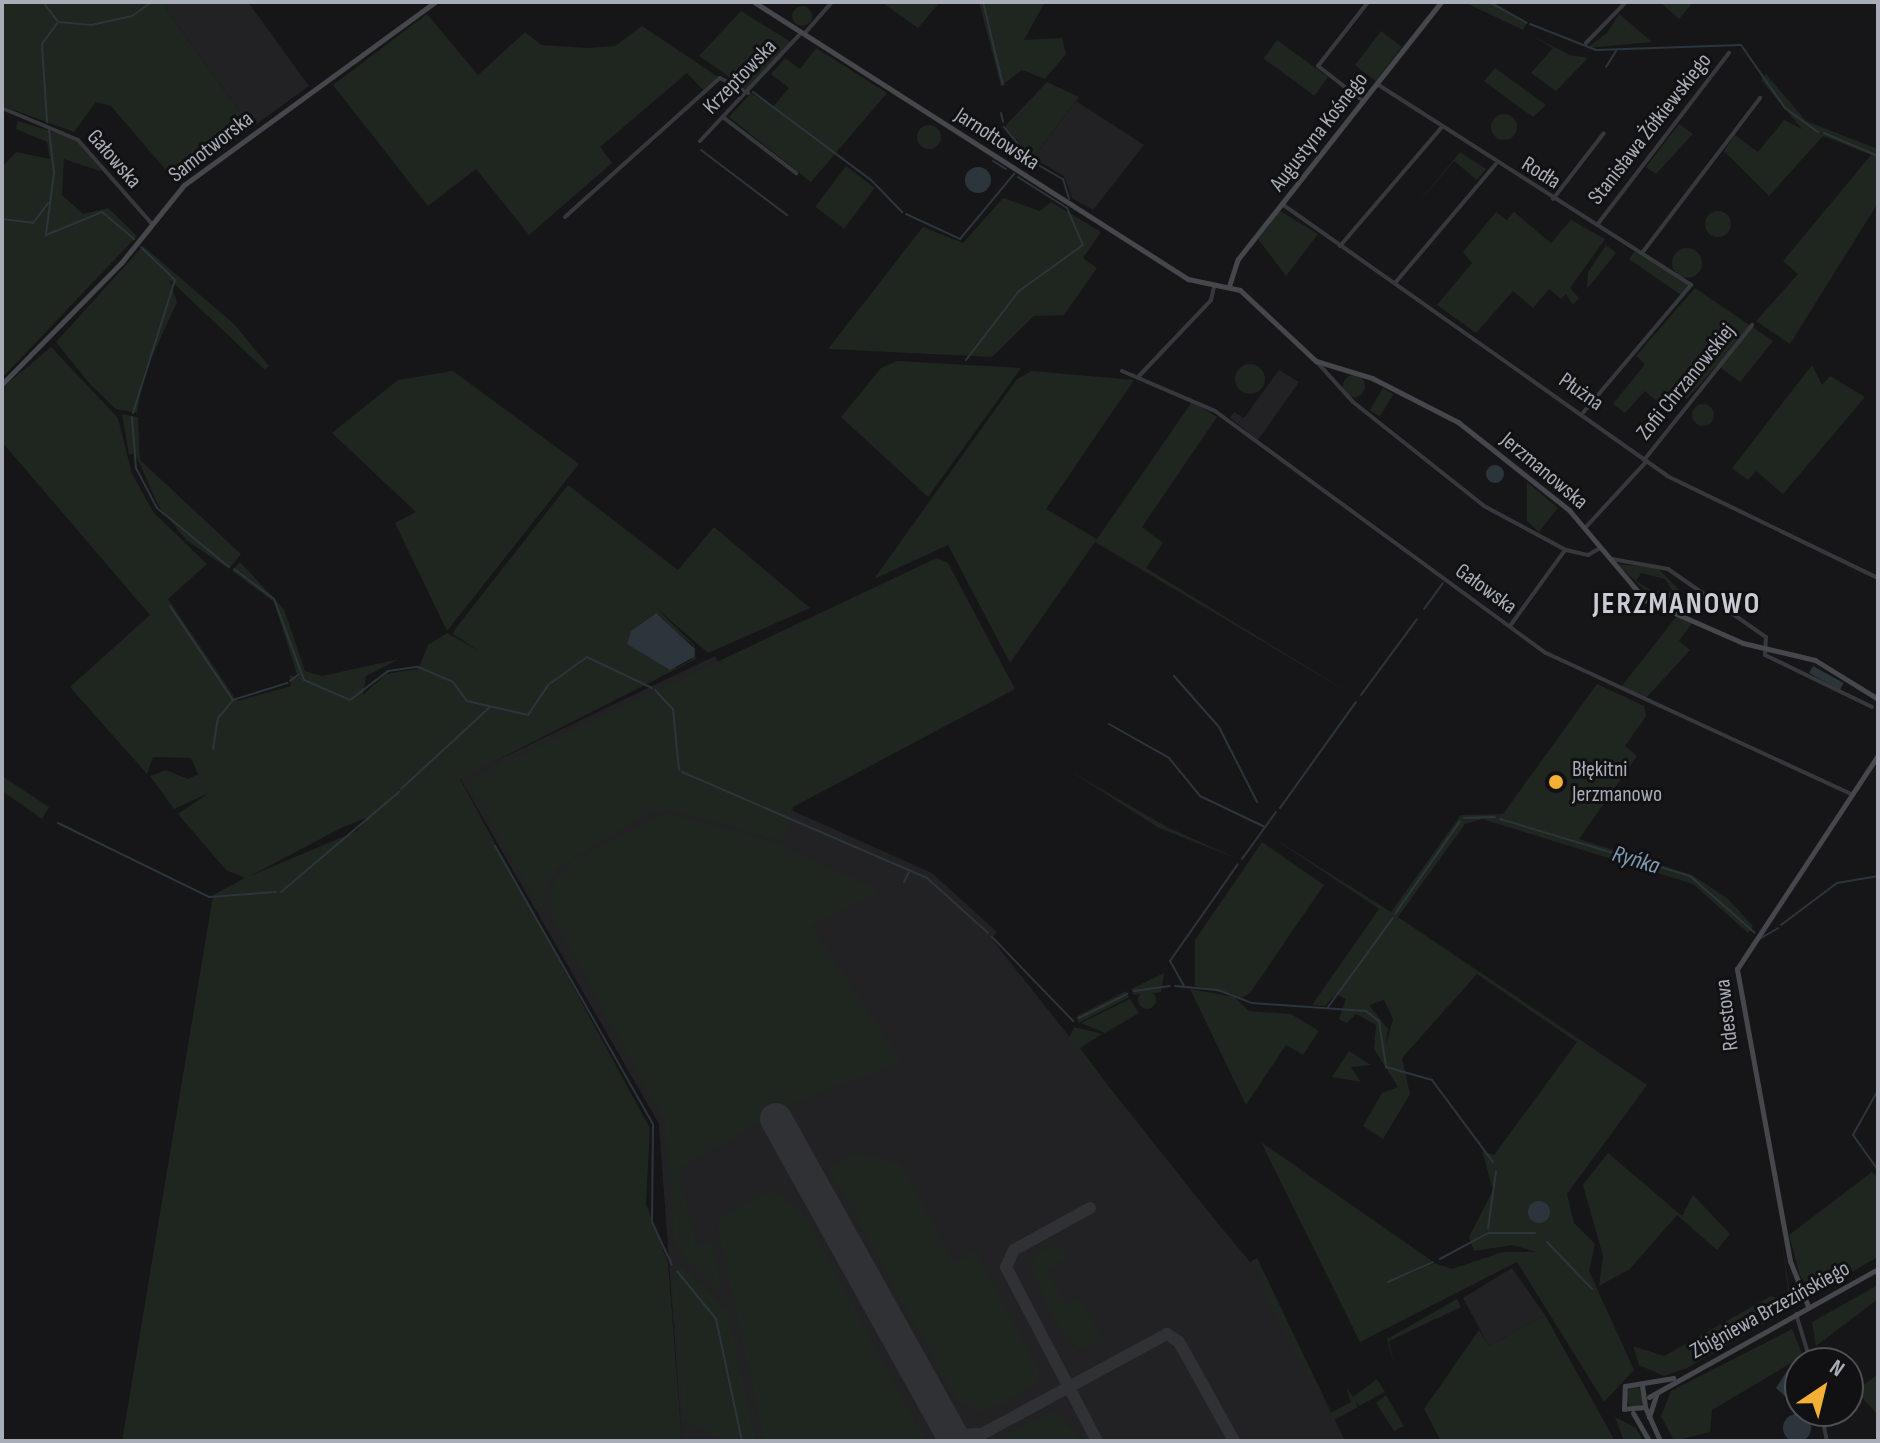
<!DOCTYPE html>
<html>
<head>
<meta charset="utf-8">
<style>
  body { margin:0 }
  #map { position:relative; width:1880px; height:1443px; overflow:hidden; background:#161618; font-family:"Sofia Sans Condensed",sans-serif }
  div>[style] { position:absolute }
  .built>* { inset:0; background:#222225 }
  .green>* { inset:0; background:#1e261f; transform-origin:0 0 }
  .round { border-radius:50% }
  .water>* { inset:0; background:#2c353c; transform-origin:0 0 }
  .stream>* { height:2px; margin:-1px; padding:0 1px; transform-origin:1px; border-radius:1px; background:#2c353c }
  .taxiway>* { height:12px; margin:-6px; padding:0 6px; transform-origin:6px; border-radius:6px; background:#303135 }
  .runway>* { height:32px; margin:-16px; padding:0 16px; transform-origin:16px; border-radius:16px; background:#303135 }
  .street>* { height:4px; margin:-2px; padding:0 2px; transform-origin:2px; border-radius:2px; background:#37383d }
  .secondary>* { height:5px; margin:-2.5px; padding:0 2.5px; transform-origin:2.5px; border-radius:2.5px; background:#45474d }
  .dots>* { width:22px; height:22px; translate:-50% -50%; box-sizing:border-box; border:4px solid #111113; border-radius:50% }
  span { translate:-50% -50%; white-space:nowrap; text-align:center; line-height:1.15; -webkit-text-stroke:6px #111113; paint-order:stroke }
  .street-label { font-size:22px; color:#a8adb8 }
  .poi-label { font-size:22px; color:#a8adb8 }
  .left { translate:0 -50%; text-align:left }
  .water-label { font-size:24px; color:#7f9bb3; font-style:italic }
  .district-label { font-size:30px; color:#c9ccd4; font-weight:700; letter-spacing:2px }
  .frame { position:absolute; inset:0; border:4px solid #a8adb8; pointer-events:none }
  .north { position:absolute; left:1784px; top:1347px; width:80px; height:80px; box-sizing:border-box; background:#111113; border:2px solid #4d4f55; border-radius:50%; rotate:35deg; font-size:22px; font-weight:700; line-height:32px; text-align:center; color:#a8adb8 }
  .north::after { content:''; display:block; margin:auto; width:28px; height:36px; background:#f2b134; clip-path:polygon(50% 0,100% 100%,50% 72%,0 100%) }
</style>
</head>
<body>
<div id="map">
  <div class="built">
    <div style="clip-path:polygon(168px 2px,248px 2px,309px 86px,251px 128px,165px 8px)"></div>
    <div style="clip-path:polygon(1076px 101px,1144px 145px,1093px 210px,1072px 198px,1064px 176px,1033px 158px)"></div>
    <div style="clip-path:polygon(1279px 370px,1299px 382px,1258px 440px,1230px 418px,1234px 412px,1244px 418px)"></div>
    <div style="clip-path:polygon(715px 656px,780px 805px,932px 873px,997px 932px,991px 938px,1207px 1210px,1250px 1262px,1257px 1258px,1345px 1441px,682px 1441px,659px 1124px,460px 778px)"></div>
    <div style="clip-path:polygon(1512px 1268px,1545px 1315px,1489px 1346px,1463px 1298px)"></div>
  </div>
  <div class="green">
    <div style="clip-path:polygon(2px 2px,168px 2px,165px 8px,251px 128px,177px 183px,111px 106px,96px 102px,74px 132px,3px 106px)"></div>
    <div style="clip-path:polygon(881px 2px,940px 2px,918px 28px)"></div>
    <div style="clip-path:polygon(979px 2px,1045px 2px,1024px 40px,1062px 38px,1066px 54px,1045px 79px,1022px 70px,1001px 86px)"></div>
    <div style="clip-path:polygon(1464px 2px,1493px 2px,1527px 23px,1523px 30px)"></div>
    <div style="clip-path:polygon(1660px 2px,1688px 2px,1691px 5px,1679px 19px)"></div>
    <div class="round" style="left:792px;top:6px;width:20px;height:20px"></div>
    <div style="clip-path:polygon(741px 11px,791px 42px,748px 90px,699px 56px)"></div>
    <div style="clip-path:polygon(427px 14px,478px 75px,525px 32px,541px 45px,587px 48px,615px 46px,642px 26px,718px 77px,703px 90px,687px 73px,600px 147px,612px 163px,529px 235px,476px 169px,428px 206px,333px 85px)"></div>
    <div style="clip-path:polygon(1619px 14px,1652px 42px,1587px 48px,1607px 33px)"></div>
    <div style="left:1381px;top:31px;width:26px;height:43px;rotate:37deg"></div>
    <div style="clip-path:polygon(1529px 34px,1570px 55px,1588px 58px,1556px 91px,1531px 73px,1553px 48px)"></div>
    <div style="left:1277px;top:40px;width:63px;height:23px;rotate:36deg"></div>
    <div style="clip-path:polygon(816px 48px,887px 93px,811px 182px,729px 117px,751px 93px,773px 107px,789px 88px,771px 74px,785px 58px,800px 69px)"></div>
    <div style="clip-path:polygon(1495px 68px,1520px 86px,1546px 105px,1533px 117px,1508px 99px,1484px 81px)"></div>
    <div style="clip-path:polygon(1766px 74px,1806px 121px,1878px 149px,1878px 203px,1790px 344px,1756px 321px,1798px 274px,1783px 261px,1871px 155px,1823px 136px,1769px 196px,1724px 151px,1735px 135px,1758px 152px,1784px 120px,1802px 129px,1761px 80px)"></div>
    <div style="clip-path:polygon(1047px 82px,1079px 97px,1032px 159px,1005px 126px)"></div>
    <div class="round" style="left:1491px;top:114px;width:26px;height:26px"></div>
    <div style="clip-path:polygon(18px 121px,75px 139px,103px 172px,64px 159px,62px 195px,83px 214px,108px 208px,137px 236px,2px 378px,2px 167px,16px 152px,50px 159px,47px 142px,16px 129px)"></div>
    <div style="clip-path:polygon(1679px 124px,1693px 134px,1656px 174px,1646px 167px)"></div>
    <div class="round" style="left:917px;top:125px;width:24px;height:24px"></div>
    <div style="clip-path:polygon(1460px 152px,1486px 169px,1477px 180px,1454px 161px,1409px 214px)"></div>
    <div style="left:846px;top:166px;width:36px;height:51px;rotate:37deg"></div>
    <div style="clip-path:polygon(1003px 198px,1040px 211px,1051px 202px,1101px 232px,1083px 258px,1097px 268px,1064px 315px,1034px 316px,992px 357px,828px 349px,923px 227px,963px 243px)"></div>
    <div class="round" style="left:1705px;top:211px;width:26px;height:26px"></div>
    <div style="clip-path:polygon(1280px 211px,1318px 234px,1286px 276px,1258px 239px)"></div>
    <div style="clip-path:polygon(1496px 212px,1507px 220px,1514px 212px,1551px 243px,1571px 220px,1605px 239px,1570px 288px,1579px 298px,1573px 305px,1566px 294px,1561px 299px,1549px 289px,1533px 308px,1513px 291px,1476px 333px,1437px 305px,1472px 263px,1463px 252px)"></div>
    <div style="clip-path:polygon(1606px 245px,1616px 253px,1587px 289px,1588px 272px)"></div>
    <div style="clip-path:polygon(143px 246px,234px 324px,269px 366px,265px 370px,170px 280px,177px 302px,144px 374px,137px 413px,116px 409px,89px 383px,56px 342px)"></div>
    <div class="round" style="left:1672px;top:248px;width:30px;height:30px"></div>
    <div style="clip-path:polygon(1635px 251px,1689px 286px,1681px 295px,1629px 259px)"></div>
    <div style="clip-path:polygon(1695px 288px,1773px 341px,1740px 382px,1717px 365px,1687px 399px,1679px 393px,1666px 409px,1645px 391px,1625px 413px,1613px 404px,1645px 364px,1636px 356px)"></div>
    <div style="clip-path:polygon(evenodd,51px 347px,118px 418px,132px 474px,154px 513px,207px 564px,168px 599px,237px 701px,291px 686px,290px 675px,298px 678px,274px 602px,232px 571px,240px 562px,284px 609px,305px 671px,322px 676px,399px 659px,366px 676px,363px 695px,386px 674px,418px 669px,428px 645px,447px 633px,479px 651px,453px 634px,456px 628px,568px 485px,678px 570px,714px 527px,810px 608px,708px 653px,654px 606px,694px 645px,696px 659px,460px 779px,650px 1128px,646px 1204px,668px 1263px,682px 1441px,122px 1441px,213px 895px,245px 878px,226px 870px,178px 814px,209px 793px,174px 809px,150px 776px,166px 770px,188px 779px,198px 774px,191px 758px,153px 757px,147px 774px,70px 687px,150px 615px,2px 442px,2px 388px,51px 347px,654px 614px,693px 645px,691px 660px,677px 668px,644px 654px,631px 631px,654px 614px,51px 347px,366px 818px,357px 831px,250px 876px,343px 827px,366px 818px)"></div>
    <div style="clip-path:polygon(897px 361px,1021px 368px,928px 497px,841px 417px,881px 368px)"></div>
    <div class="round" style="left:1235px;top:364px;width:30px;height:30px"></div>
    <div style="clip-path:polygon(1812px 365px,1822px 385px,1830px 376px,1865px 397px,1783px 494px,1756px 471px,1748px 480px,1732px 468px)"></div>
    <div style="clip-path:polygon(453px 371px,579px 464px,447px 631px,395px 523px,416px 512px,332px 433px,398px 380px)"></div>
    <div style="clip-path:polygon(1032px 371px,1134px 380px,1046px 509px,1097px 539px,1192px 402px,1217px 417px,1142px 527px,1163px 543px,1146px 568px,1356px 697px,1095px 542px,1010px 663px,948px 545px,874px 579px,1017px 379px)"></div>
    <div class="round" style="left:1343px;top:375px;width:22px;height:22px"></div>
    <div style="left:1383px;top:388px;width:12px;height:26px;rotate:31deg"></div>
    <div class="round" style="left:1692px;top:404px;width:22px;height:22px"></div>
    <div style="clip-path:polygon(122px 414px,138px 417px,140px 460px,241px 554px,229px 569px,186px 540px,158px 505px,135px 453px,129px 455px)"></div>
    <div style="clip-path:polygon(1527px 482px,1558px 508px,1539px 532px,1527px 521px)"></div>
    <div style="clip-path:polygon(937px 558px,948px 563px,1015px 689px,793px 807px,785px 842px,669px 810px,650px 812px,560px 866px,546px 885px,543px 912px,471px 789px,471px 778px)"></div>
    <div style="clip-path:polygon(evenodd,1618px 564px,1658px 568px,1679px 590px,1672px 603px,1656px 602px,1618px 564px,1641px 573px,1665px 579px,1674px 593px,1651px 590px,1636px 581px,1641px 573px)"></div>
    <div style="clip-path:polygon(1676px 617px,1692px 623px,1679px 641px,1690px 650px,1646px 698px,1621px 687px)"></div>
    <div style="clip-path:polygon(evenodd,1597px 684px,1644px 706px,1646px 716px,1625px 746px,1637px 756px,1579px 839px,1692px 875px,1727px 898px,1753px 926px,1748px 933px,1693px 884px,1482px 819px,1465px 824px,1398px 917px,1647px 1085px,1567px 1194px,1574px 1223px,1595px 1244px,1589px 1271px,1634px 1370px,1604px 1402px,1517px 1262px,1360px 1342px,1261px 1142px,1432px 1261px,1388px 1283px,1434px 1263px,1452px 1269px,1503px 1252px,1536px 1252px,1513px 1245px,1474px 1251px,1469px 1237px,1493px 1190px,1482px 1151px,1494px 1155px,1577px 1042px,1477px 974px,1402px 1058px,1410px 1094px,1383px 1139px,1363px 1126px,1382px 1093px,1398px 1087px,1374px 1049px,1376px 1025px,1356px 1014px,1347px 1023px,1339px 1019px,1346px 999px,1336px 994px,1325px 1006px,1312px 1005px,1379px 909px,1269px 835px,1391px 912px,1461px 815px,1503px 814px,1597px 684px,1384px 1000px,1393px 1019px,1386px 1045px,1388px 1029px,1369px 1005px,1384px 1000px)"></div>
    <div style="clip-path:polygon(1070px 771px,1167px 827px,1238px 859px,1159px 828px)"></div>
    <div style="clip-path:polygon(2px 776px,49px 807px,42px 819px,2px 791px)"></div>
    <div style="clip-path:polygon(666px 813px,770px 840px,881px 891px,812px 926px,902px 1061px,793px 1104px,679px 1169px,696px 1246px,713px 1241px,723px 1298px,675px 1246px,665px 1123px,549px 911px,553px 883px,571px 861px)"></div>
    <div style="clip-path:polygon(1262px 842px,1324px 885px,1250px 993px,1242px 998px,1195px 986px,1195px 940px)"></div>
    <div style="clip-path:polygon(1164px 973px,1161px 992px,1134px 995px,1131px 989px)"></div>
    <div style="clip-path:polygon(1190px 989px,1234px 997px,1249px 1011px,1291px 1014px,1319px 1031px,1303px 1055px,1286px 1045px,1246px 1105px)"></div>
    <div class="round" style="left:1138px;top:991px;width:18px;height:18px"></div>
    <div style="left:1126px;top:991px;width:7px;height:56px;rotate:63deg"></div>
    <div style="clip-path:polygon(1130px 999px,1139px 1013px,1105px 1033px,1081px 1023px)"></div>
    <div style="clip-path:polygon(1074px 1027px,1102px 1034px,1080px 1048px,1145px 1136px,1068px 1040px)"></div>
    <div style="clip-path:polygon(1349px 1051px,1371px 1065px,1351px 1067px,1361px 1082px,1332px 1077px)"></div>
    <div style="clip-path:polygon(854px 1153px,901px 1163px,953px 1262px,976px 1251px,1038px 1369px,1038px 1381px,1016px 1397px,984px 1412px,957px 1401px,828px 1168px)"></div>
    <div style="clip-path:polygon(1608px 1153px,1682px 1216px,1693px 1195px,1730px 1234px,1717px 1250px,1677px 1215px,1630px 1269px,1599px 1286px,1603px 1256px,1583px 1185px)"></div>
    <div style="clip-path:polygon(1872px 1172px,1878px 1178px,1878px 1257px,1814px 1293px,1800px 1276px,1789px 1235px)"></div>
    <div style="clip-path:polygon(774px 1188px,806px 1217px,926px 1441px,764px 1441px,716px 1220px)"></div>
    <div style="clip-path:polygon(1780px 1227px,1792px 1308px,1687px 1368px,1664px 1376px,1639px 1365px,1633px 1346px,1664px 1356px,1771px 1296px,1790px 1305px)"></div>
    <div style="clip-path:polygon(1047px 1246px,1061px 1247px,1067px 1259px,1047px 1271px,1066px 1304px,1079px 1297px,1106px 1343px,1078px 1349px,1054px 1321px,1032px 1272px,1033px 1258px)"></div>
    <div style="clip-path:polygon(1257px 1258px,1330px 1413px,1351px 1402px,1346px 1387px,1353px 1397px,1377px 1379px,1385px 1392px,1359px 1406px,1355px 1401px,1358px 1407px,1334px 1420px,1263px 1294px,1262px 1277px,1249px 1263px)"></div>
    <div style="clip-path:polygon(678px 1263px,728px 1311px,756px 1441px,724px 1441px,683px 1419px,672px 1282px)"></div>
    <div style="clip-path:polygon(1878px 1285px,1878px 1299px,1816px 1346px,1812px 1322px)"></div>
    <div style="clip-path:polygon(1457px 1299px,1461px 1307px,1389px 1341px,1394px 1365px,1387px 1339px)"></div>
    <div style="clip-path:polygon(1545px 1315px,1615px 1441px,1441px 1441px,1424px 1409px,1479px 1330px,1489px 1346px)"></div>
    <div style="clip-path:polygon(1792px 1329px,1803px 1356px,1712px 1410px,1710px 1432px,1674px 1441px,1661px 1416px,1671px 1391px)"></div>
    <div style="clip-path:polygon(1878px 1374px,1878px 1415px,1856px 1391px)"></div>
    <div class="round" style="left:1625px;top:1387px;width:20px;height:20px"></div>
    <div style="clip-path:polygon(1386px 1395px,1404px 1426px,1394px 1431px,1376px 1403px)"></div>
    <div style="clip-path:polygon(1056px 1412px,1083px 1441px,999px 1441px,1025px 1423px)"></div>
    <div style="clip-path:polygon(1615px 1417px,1636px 1428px,1643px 1441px,1624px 1441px)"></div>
  </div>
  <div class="water">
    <div class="round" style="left:965px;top:167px;width:26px;height:26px"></div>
    <div class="round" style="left:1486px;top:465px;width:18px;height:18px"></div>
    <div style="clip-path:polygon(656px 613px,695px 649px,694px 657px,670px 670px,627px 644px,631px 631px)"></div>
    <div style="left:1813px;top:666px;width:35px;height:8px;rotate:29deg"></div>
    <div class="round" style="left:1528px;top:1201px;width:22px;height:22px"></div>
    <div style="clip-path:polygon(1800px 1370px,1800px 1410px,1776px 1388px,1787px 1371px)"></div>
    <div class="round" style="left:1783px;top:1414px;width:28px;height:28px"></div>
  </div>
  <div class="stream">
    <div style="left:43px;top:2px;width:25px;rotate:53deg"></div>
    <div style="left:58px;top:22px;width:33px;rotate:5deg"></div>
    <div style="left:91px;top:25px;width:42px;rotate:-12.4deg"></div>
    <div style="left:132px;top:16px;width:24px;rotate:-35deg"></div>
    <div style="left:983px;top:2px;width:85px;rotate:76.5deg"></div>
    <div style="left:1489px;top:2px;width:43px;rotate:28.9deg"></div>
    <div style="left:1530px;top:24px;width:71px;rotate:21.5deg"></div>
    <div style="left:1596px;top:50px;width:145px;rotate:-2deg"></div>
    <div style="left:1741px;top:45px;width:77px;rotate:55.1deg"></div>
    <div style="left:1785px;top:108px;width:41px;rotate:36deg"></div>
    <div style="left:1606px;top:67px;width:19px;rotate:-58deg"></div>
    <div style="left:753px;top:92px;width:147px;rotate:36.7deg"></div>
    <div style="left:871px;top:180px;width:45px;rotate:45.9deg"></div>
    <div style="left:1001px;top:113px;width:9px;rotate:77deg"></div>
    <div style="left:47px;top:122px;width:78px;rotate:-93.7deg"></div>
    <div style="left:42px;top:44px;width:26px;rotate:-54deg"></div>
    <div style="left:1004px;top:127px;width:45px;rotate:50.4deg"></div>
    <div style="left:1033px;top:162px;width:34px;rotate:30deg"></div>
    <div style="left:1063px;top:179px;width:21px;rotate:73deg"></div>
    <div style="left:49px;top:130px;width:43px;rotate:83.4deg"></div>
    <div style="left:54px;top:173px;width:63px;rotate:97.4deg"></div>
    <div style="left:46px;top:235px;width:61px;rotate:-22.3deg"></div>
    <div style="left:102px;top:212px;width:42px;rotate:40.2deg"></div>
    <div style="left:1824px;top:133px;width:59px;rotate:23.1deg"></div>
    <div style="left:701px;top:150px;width:108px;rotate:37.1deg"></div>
    <div style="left:993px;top:161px;width:15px;rotate:32deg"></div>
    <div style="left:906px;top:214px;width:60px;rotate:24.8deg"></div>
    <div style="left:960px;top:239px;width:85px;rotate:-50.3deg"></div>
    <div style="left:2px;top:219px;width:31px;rotate:7deg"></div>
    <div style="left:33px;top:223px;width:25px;rotate:-53deg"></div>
    <div style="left:966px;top:360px;width:87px;rotate:-52.5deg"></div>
    <div style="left:1019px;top:291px;width:79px;rotate:-35.7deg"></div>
    <div style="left:1083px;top:245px;width:40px;rotate:-113.4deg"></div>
    <div style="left:1067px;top:208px;width:58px;rotate:-147.7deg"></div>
    <div style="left:133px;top:413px;width:139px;rotate:-72.5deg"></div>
    <div style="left:175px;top:280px;width:47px;rotate:-135.9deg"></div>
    <div style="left:132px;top:417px;width:51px;rotate:85.5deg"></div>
    <div style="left:136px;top:468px;width:45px;rotate:62.3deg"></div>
    <div style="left:157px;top:508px;width:93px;rotate:39.3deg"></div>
    <div style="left:234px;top:569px;width:50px;rotate:36.9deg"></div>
    <div style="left:274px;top:599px;width:86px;rotate:69.7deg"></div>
    <div style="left:304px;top:680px;width:50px;rotate:23.5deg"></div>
    <div style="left:350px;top:700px;width:48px;rotate:-37.3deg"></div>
    <div style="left:388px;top:671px;width:30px;rotate:-8deg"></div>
    <div style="left:418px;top:667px;width:38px;rotate:23deg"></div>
    <div style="left:453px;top:682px;width:24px;rotate:54deg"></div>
    <div style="left:467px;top:701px;width:63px;rotate:12.9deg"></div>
    <div style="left:528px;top:715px;width:36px;rotate:-56deg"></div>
    <div style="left:548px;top:685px;width:48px;rotate:-35.7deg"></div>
    <div style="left:587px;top:657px;width:72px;rotate:25.5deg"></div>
    <div style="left:170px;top:606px;width:113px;rotate:56.2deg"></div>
    <div style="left:1424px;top:609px;width:32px;rotate:-54deg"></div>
    <div style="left:1174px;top:676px;width:68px;rotate:48.6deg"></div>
    <div style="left:1219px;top:727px;width:84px;rotate:63.1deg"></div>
    <div style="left:290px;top:681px;width:11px;rotate:-38deg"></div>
    <div style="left:655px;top:690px;width:26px;rotate:47deg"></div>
    <div style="left:673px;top:709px;width:61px;rotate:84.4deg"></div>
    <div style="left:1361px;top:695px;width:94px;rotate:-53.6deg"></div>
    <div style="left:1109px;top:724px;width:69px;rotate:29.5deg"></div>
    <div style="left:1169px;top:758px;width:49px;rotate:50.8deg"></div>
    <div style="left:1200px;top:796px;width:72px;rotate:25.5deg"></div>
    <div style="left:213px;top:749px;width:31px;rotate:-81deg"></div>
    <div style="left:218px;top:718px;width:23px;rotate:-50deg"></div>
    <div style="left:233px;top:700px;width:57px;rotate:-17.5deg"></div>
    <div style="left:682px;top:772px;width:267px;rotate:23.4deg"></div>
    <div style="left:927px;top:878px;width:82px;rotate:42deg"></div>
    <div style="left:401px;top:789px;width:121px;rotate:-42.7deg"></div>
    <div style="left:1280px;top:808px;width:130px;rotate:-54.4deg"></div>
    <div style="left:1464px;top:818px;width:31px;rotate:-2deg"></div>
    <div style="left:1500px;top:819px;width:198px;rotate:16.7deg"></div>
    <div style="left:1690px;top:876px;width:86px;rotate:41.2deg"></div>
    <div style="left:58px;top:823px;width:168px;rotate:26.1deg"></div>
    <div style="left:209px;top:897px;width:67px;rotate:-4.3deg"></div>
    <div style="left:495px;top:846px;width:320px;rotate:60.4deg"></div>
    <div style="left:653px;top:1124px;width:98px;rotate:90.6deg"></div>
    <div style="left:652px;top:1222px;width:47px;rotate:65.1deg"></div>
    <div style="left:1242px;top:859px;width:58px;rotate:-54.1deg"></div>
    <div style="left:904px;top:882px;width:11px;rotate:-63deg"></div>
    <div style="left:281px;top:892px;width:155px;rotate:-40.3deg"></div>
    <div style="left:1395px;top:914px;width:113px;rotate:-55deg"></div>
    <div style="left:1781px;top:925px;width:70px;rotate:-36.9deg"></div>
    <div style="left:1837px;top:883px;width:42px;rotate:-9.7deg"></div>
    <div style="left:992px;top:937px;width:117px;rotate:46deg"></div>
    <div style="left:1761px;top:938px;width:20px;rotate:-30deg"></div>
    <div style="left:1175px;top:986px;width:43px;rotate:5.3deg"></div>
    <div style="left:1218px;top:990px;width:36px;rotate:21deg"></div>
    <div style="left:1252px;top:1003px;width:114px;rotate:4deg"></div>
    <div style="left:1366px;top:1011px;width:16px;rotate:38deg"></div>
    <div style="left:1379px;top:1021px;width:47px;rotate:81.3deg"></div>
    <div style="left:1386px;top:1067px;width:48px;rotate:15.8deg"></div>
    <div style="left:1432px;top:1080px;width:102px;rotate:53.4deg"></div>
    <div style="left:1184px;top:986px;width:29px;rotate:-119deg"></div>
    <div style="left:1170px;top:961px;width:118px;rotate:-55deg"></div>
    <div style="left:1134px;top:991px;width:36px;rotate:-8deg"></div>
    <div style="left:1328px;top:1007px;width:110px;rotate:-53.9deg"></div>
    <div style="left:1079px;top:1018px;width:54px;rotate:-26.6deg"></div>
    <div style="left:1878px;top:1090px;width:51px;rotate:119.1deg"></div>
    <div style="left:1853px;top:1135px;width:43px;rotate:54.5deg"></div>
    <div style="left:1488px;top:1228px;width:57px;rotate:-81.9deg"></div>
    <div style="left:1547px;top:1242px;width:65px;rotate:46.2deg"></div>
    <div style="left:1440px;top:1259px;width:55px;rotate:-28.4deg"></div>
    <div style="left:1488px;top:1233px;width:47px"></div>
    <div style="left:677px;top:1271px;width:62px;rotate:50.9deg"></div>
    <div style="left:716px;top:1319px;width:125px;rotate:78deg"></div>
    <div style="left:1388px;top:1282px;width:49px;rotate:-24deg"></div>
  </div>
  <div class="taxiway">
    <div style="left:1090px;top:1208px;width:87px;rotate:151.1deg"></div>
    <div style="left:1014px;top:1250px;width:19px;rotate:115deg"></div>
    <div style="left:1006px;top:1267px;width:196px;rotate:62.4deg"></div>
    <div style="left:946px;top:1424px;width:19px;rotate:36deg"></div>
    <div style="left:961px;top:1435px;width:17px;rotate:-3deg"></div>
    <div style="left:969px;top:1441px;width:225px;rotate:-28.4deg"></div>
    <div style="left:1167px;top:1334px;width:14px;rotate:34deg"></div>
    <div style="left:1179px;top:1342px;width:113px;rotate:60.9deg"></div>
  </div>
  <div class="runway">
    <div style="left:776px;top:1119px;width:368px;rotate:60.9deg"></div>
  </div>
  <div class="street">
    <div style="left:804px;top:34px;width:43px;rotate:-48.8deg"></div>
    <div style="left:1586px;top:43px;width:57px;rotate:-45.7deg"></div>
    <div style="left:1377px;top:84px;width:373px;rotate:32.6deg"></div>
    <div style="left:1691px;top:285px;width:167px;rotate:130.2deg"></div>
    <div style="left:1363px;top:101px;width:57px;rotate:-142.1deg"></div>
    <div style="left:1318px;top:66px;width:81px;rotate:-52deg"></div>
    <div style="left:2px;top:108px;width:82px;rotate:22.8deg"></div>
    <div style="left:78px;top:140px;width:112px;rotate:48.6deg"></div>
    <div style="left:724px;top:118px;width:91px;rotate:37.4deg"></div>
    <div style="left:700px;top:141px;width:148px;rotate:-46.9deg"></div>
    <div style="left:1553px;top:199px;width:83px;rotate:-52.3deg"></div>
    <div style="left:1282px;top:204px;width:471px;rotate:35.2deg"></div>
    <div style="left:1667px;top:476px;width:234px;rotate:25.8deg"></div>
    <div style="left:565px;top:217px;width:208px;rotate:-41.9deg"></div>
    <div style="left:720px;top:78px;width:32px;rotate:28deg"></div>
    <div style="left:1597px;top:225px;width:217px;rotate:-52.5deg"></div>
    <div style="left:1340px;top:246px;width:157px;rotate:-49.4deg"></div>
    <div style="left:1642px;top:253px;width:195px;rotate:-52.7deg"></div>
    <div style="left:1395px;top:283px;width:156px;rotate:-49.7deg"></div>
    <div style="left:1316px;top:361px;width:55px;rotate:47.9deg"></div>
    <div style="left:1353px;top:402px;width:167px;rotate:38.4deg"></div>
    <div style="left:1484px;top:506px;width:93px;rotate:28.2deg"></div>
    <div style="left:1566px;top:550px;width:23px;rotate:13deg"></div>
    <div style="left:1588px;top:555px;width:14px;rotate:-30deg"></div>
    <div style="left:1122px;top:371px;width:101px;rotate:23.3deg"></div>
    <div style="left:1215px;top:411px;width:410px;rotate:36.2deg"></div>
    <div style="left:1546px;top:653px;width:338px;rotate:24.8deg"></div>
    <div style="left:1139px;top:376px;width:105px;rotate:-46.5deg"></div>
    <div style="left:1211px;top:300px;width:13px;rotate:-77deg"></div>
    <div style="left:1644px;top:460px;width:173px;rotate:-51.3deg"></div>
    <div style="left:1585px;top:528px;width:90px;rotate:-47.3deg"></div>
    <div style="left:1612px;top:559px;width:57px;rotate:10.1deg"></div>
    <div style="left:1668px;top:569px;width:119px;rotate:34.8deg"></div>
    <div style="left:1766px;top:637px;width:18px;rotate:93deg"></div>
    <div style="left:1765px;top:655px;width:119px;rotate:25.9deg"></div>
    <div style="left:1510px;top:626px;width:94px;rotate:-54.1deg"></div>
    <div style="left:1796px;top:1314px;width:51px;rotate:73deg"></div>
    <div style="left:1821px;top:1411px;width:31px;rotate:79deg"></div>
  </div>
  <div class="secondary">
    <div style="left:754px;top:2px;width:515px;rotate:32.55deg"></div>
    <div style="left:1188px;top:279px;width:53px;rotate:11.9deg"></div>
    <div style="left:1240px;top:290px;width:104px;rotate:43.1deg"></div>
    <div style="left:1316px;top:361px;width:59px;rotate:16.9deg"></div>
    <div style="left:1372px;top:378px;width:97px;rotate:27.1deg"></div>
    <div style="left:1458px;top:422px;width:142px;rotate:38.4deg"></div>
    <div style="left:1569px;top:510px;width:118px;rotate:49.8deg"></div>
    <div style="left:1645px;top:600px;width:107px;rotate:23.7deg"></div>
    <div style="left:1743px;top:643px;width:74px;rotate:13.3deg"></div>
    <div style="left:1815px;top:660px;width:74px;rotate:31.8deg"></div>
    <div style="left:1229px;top:286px;width:28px;rotate:-72deg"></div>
    <div style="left:1238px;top:259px;width:328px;rotate:-51.7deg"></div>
    <div style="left:2px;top:384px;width:170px;rotate:-45.5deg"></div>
    <div style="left:121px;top:263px;width:100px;rotate:-51.1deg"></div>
    <div style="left:184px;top:185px;width:311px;rotate:-36.1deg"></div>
    <div style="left:1808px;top:1306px;width:48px;rotate:-111.8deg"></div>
    <div style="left:1790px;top:1261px;width:297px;rotate:-100.3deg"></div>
    <div style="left:1737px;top:969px;width:256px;rotate:-56.6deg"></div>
    <div style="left:1642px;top:1385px;width:22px;rotate:82deg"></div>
    <div style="left:1645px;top:1407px;width:21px;rotate:175deg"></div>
    <div style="left:1624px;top:1409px;width:23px;rotate:-88deg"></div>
    <div style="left:1625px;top:1386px;width:49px;rotate:-9.5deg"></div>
    <div style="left:1649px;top:1397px;width:262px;rotate:-29.2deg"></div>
    <div style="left:1645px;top:1407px;width:37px;rotate:66deg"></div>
    <div style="left:1633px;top:1413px;width:32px;rotate:60deg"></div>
    <div style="left:1649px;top:1417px;width:25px;rotate:-72deg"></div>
  </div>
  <div class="dots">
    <div style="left:1556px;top:782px;background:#f2b134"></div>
  </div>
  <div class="street-label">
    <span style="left:740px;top:77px;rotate:-46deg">Krzeptowska</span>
    <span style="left:1650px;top:129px;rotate:-52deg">Stanisława Żółkiewskiego</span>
    <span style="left:1319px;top:132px;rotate:-52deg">Augustyna Kośnego</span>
    <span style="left:997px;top:139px;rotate:33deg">Jarnołtowska</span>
    <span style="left:211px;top:147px;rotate:-38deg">Samotworska</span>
    <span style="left:114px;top:159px;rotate:49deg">Gałowska</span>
    <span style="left:1541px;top:173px;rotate:32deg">Rodła</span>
    <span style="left:1686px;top:382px;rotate:-51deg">Zofii Chrzanowskiej</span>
    <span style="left:1581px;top:392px;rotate:35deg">Płużna</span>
    <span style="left:1544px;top:471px;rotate:40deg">Jerzmanowska</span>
    <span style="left:1486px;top:589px;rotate:36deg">Gałowska</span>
    <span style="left:1727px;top:1015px;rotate:-97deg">Rdestowa</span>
    <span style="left:1770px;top:1310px;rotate:-29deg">Zbigniewa Brzezińskiego</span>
  </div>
  <div class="poi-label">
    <span class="left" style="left:1572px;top:782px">Błękitni<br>Jerzmanowo</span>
  </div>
  <div class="water-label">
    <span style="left:1636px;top:860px;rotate:17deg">Ryńka</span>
  </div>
  <div class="district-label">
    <span style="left:1677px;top:604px">JERZMANOWO</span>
  </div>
  <div class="frame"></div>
  <div class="north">N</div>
</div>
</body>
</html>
